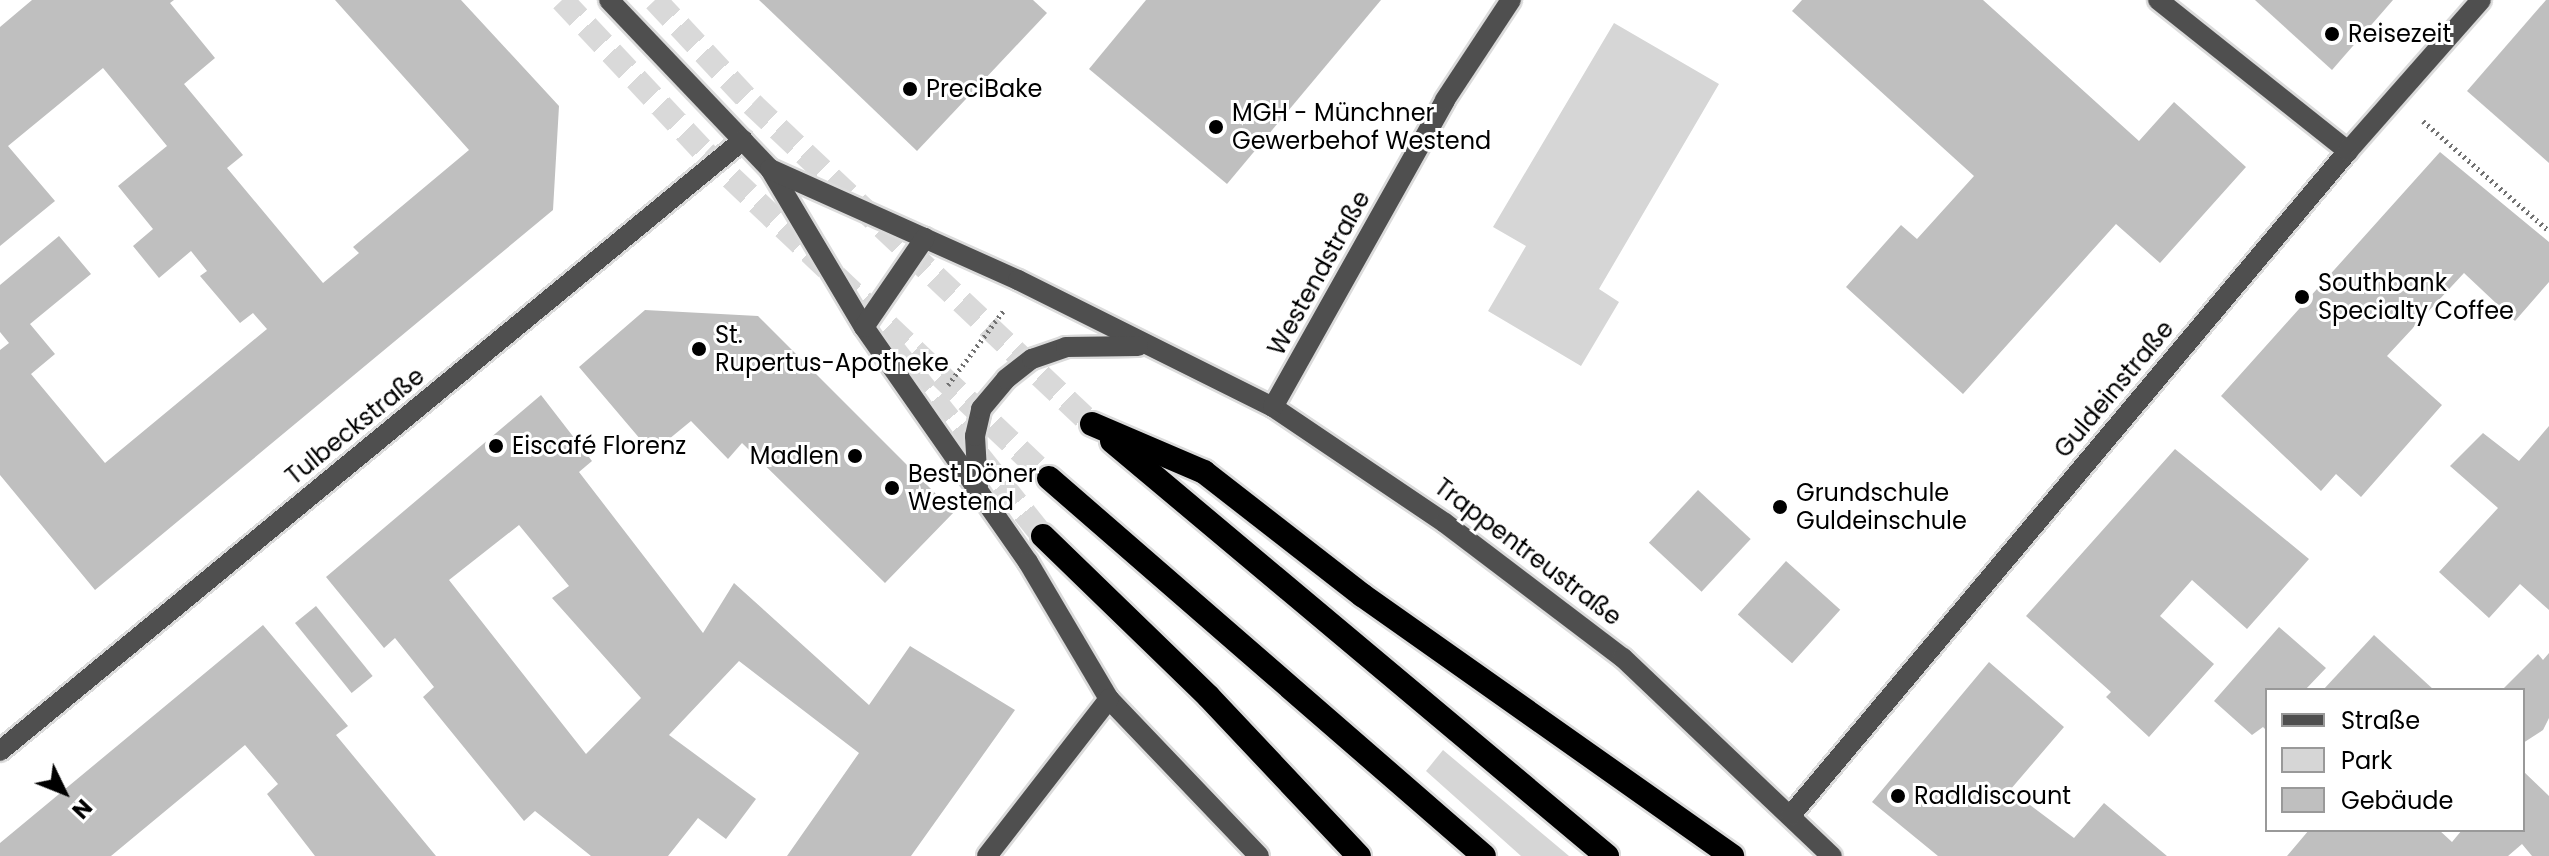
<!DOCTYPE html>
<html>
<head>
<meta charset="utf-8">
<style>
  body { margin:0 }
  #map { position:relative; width:2549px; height:856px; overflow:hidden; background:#fff; font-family:Poppins,sans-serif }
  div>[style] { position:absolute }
  .green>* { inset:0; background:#d6d6d6 }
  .building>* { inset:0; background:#bfbfbf; transform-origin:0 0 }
  .highway-tunnel>* { height:24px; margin-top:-12px; transform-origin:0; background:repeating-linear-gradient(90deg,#d9d9d9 0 24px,transparent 0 36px) }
  .path>* { height:5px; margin-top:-2.5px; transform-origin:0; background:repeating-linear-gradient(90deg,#717171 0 2px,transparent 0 6px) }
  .roads { filter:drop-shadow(2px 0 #dbdbdb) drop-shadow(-2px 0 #dbdbdb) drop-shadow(0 2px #dbdbdb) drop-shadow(0 -2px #dbdbdb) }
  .minor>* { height:20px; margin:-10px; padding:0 10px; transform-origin:10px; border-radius:10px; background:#4f4f4f }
  .highway>* { height:24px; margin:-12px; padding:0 12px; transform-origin:12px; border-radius:12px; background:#000 }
  .dots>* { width:22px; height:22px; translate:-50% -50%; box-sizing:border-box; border:4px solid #fff; border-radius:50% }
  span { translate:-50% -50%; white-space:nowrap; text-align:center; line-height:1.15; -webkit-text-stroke:6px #fff; paint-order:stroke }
  .poi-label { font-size:24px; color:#000 }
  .left { translate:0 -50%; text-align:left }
  .right { translate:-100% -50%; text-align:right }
  .street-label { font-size:24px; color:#000 }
  .legend { position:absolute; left:2265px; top:688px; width:260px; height:144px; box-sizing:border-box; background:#fff; border:2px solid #999; margin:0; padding:10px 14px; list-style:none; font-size:24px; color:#000 }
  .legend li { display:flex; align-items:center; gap:16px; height:40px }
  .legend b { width:40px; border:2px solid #999 }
  .north { position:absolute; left:24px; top:752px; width:80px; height:80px; -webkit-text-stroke:6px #fff; paint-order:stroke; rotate:133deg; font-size:22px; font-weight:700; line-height:32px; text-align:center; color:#000 }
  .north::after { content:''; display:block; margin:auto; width:28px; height:36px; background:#000; clip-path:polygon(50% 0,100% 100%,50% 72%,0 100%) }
</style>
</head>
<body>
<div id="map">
  <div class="green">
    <div style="clip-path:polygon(1614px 23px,1719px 84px,1599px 289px,1619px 302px,1581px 366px,1488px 311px,1526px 246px,1493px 227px)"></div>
    <div style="clip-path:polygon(1443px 750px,1569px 856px,1521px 856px,1426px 771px)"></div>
  </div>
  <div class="building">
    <div style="clip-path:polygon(32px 0,174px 0,170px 3px,215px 58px,184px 84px,243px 155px,227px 168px,323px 283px,359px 253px,353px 247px,469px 150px,335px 0,461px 0,559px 106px,553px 210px,95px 590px,0 475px,0 350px,9px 343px,0 332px,0 285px,59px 236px,91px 274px,30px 324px,55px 354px,31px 374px,105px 463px,267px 329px,253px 313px,240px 323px,200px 276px,207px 271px,191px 251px,159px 278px,133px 246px,153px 229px,118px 186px,167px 146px,103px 68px,8px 146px,55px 201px,0 246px,0 27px)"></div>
    <div style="clip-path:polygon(759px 0,1033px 0,1047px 13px,917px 151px)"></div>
    <div style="clip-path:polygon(1146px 0,1381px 0,1227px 184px,1089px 69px)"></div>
    <div style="clip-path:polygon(1802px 0,1983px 0,2139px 141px,2174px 102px,2246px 167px,2160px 263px,2116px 224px,1963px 394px,1846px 287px,1901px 225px,1917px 239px,1974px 176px,1792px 11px)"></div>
    <div style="clip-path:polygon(2255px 0,2393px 0,2332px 70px)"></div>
    <div style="clip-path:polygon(2546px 0,2549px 0,2549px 163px,2467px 91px)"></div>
    <div style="clip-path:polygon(2440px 152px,2549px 242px,2549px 282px,2515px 321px,2464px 273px,2387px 356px,2442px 405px,2361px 497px,2336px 474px,2321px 491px,2221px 396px)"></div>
    <div style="clip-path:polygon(645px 310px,758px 316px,954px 512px,885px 583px,742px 443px,728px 459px,691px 421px,652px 453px,579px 367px)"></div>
    <div style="clip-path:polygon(evenodd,541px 395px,592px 461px,579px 472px,703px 633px,734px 583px,869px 705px,910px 646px,1015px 710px,911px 856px,787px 856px,859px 753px,739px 661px,669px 735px,756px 799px,726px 839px,698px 818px,668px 856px,591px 856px,535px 811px,524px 821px,423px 697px,434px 687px,395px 638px,384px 648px,326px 577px,541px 395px,519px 525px,569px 586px,552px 598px,641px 698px,586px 754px,449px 580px,519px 525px)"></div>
    <div style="clip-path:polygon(2549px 426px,2549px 610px,2520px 584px,2489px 618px,2439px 572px,2498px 508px,2450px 466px,2483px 433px,2519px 461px)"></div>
    <div style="clip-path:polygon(2175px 449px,2309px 559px,2247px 629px,2192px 580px,2160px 616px,2214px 664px,2149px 737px,2106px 697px,2111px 692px,2026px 616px)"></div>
    <div style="left:1698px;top:490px;width:72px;height:72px;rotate:43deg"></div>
    <div style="left:1786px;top:561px;width:73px;height:72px;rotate:42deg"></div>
    <div style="left:316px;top:606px;width:90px;height:27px;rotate:51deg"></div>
    <div style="clip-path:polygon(263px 625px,348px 726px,336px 735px,436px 856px,315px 856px,267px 794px,278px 784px,245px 745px,111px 856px,0 856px,0 843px)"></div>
    <div style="clip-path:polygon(2279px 627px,2326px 668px,2305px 690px,2267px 690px,2267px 731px,2263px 727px,2252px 735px,2214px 701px)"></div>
    <div style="clip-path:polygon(2374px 635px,2434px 690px,2323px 690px)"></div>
    <div style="clip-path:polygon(2549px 653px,2549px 718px,2543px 730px,2523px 743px,2523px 690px,2502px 690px,2538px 654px,2543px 660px)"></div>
    <div style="clip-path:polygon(1989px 662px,2064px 727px,2010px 790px,2074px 838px,2104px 803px,2167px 856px,1938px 856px,1872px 802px)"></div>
    <div style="clip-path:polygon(2523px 771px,2549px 796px,2549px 856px,2532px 856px,2522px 844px,2508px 856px,2287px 856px,2309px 830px,2439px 830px,2452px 842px,2462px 830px,2523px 830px)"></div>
  </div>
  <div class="highway-tunnel">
    <div style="left:562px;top:0;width:209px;rotate:46.9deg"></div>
    <div style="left:705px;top:153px;width:473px;rotate:43.4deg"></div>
    <div style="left:655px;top:0;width:142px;rotate:47deg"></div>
    <div style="left:752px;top:104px;width:467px;rotate:43.3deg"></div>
    <div style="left:889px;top:344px;width:246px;rotate:51.3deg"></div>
  </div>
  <div class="path">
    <div style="left:2423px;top:121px;width:167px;rotate:41.1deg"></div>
    <div style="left:948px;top:385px;width:94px;rotate:-53.3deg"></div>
  </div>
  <div class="roads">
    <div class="minor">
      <div style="left:609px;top:0;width:233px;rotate:46.4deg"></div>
      <div style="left:770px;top:169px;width:184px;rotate:59.3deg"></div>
      <div style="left:864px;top:327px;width:287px;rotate:55.1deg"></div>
      <div style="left:1028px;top:562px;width:159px;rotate:59.4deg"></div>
      <div style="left:1109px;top:699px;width:217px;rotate:46.3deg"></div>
      <div style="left:2158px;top:0;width:243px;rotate:38.5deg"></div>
      <div style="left:770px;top:169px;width:272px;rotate:24.1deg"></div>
      <div style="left:1018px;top:280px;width:285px;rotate:26.5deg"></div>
      <div style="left:1273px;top:407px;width:207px;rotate:34deg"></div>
      <div style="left:1445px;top:523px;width:223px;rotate:37.2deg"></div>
      <div style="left:1623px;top:658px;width:288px;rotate:43.5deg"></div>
      <div style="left:864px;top:327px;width:108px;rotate:-55.6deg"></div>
      <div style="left:1273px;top:407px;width:352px;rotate:-60.7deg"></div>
      <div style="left:1445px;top:100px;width:120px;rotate:-56.6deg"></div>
      <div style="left:978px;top:488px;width:52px;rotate:-93.3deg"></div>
      <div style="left:975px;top:436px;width:28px;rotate:-77deg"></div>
      <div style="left:981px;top:409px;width:39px;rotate:-50deg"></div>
      <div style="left:1006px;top:379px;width:33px;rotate:-38deg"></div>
      <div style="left:1032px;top:359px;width:36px;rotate:-19deg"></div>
      <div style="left:1066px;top:347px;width:72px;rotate:-0.8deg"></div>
      <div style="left:0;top:751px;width:962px;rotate:-39.43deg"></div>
      <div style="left:1791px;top:815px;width:867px;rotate:-50.01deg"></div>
      <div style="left:2348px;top:151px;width:201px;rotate:-48.6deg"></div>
      <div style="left:987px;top:856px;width:199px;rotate:-52.2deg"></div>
    </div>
    <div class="highway">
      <div style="left:1092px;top:424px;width:122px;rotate:23.2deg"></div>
      <div style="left:1204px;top:472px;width:200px;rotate:37.9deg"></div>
      <div style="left:1362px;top:595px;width:453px;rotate:35.2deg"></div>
      <div style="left:1112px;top:441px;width:646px;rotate:39.98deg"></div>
      <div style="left:1049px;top:478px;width:576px;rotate:40.99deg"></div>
      <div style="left:1043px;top:536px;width:230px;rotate:44.1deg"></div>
      <div style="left:1208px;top:696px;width:220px;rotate:46.7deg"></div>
    </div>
  </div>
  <div class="dots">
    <div style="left:2332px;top:34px;background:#000"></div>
    <div style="left:910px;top:89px;background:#000"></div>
    <div style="left:1216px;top:127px;background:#000"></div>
    <div style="left:2302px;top:297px;background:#000"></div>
    <div style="left:699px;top:349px;background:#000"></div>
    <div style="left:496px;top:446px;background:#000"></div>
    <div style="left:855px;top:456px;background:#000"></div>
    <div style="left:892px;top:488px;background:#000"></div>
    <div style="left:1780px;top:507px;background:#000"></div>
    <div style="left:1898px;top:796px;background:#000"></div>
  </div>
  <div class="poi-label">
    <span class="left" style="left:2348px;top:34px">Reisezeit</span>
    <span class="left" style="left:926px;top:89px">PreciBake</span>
    <span class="left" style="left:1232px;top:127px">MGH - Münchner<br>Gewerbehof Westend</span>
    <span class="left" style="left:2318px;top:297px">Southbank<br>Specialty Coffee</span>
    <span class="left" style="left:715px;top:349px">St.<br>Rupertus-Apotheke</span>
    <span class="left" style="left:512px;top:446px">Eiscafé Florenz</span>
    <span class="right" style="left:839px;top:456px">Madlen</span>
    <span class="left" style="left:908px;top:488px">Best Döner<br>Westend</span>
    <span class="left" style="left:1796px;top:507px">Grundschule<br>Guldeinschule</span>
    <span class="left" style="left:1914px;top:796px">Radldiscount</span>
  </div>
  <div class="street-label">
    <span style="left:1319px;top:273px;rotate:-61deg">Westendstraße</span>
    <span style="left:2114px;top:389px;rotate:-50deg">Guldeinstraße</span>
    <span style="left:355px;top:426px;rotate:-39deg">Tulbeckstraße</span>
    <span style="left:1528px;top:552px;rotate:37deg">Trappentreustraße</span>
  </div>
  <ul class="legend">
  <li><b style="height:10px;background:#4f4f4f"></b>Straße</li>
  <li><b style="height:22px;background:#d6d6d6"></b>Park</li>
  <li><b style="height:22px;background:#bfbfbf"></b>Gebäude</li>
  </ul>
  <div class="north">N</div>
</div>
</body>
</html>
